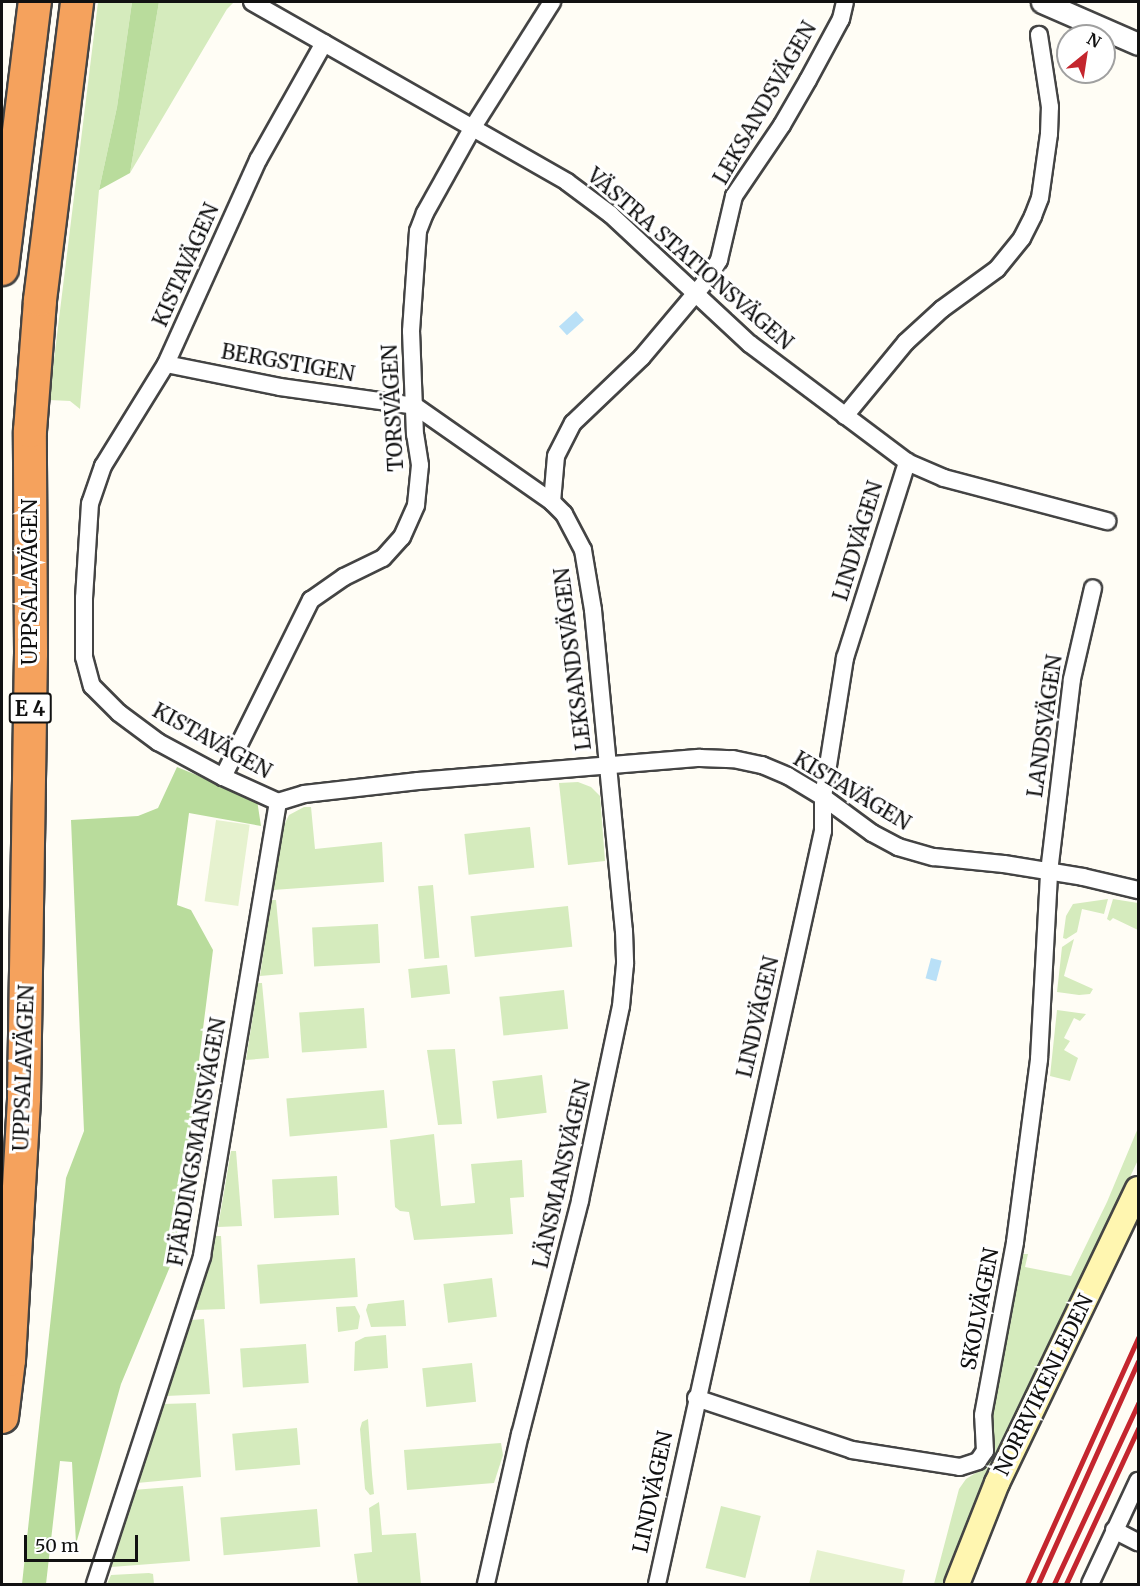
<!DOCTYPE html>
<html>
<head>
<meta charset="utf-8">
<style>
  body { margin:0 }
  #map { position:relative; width:1140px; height:1586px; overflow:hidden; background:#fffdf5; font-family:Merriweather,serif }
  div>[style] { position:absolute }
  .green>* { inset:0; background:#d5ebbd; transform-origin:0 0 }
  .forest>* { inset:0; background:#b9dc9c }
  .pitch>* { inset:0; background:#e6f2cf; transform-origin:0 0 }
  .water>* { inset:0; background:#b9e0f7; transform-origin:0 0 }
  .roads { filter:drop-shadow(2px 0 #444) drop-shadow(-2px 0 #444) drop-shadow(0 2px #444) drop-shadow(0 -2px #444) }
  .minor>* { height:16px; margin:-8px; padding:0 8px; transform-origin:8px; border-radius:8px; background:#fff }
  .tertiary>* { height:21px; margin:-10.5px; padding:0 10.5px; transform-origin:10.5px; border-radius:10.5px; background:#fff }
  .secondary>* { height:24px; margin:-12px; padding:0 12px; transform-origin:12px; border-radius:12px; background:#fff6b0 }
  .motorway>* { height:32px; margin:-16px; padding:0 16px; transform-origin:16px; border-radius:16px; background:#f5a25d }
  .rail>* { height:4.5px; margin:-2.25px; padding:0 2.25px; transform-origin:2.25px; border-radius:2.25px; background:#c4262e }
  span { translate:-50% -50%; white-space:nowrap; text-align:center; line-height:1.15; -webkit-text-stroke:6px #fff; paint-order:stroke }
  .shield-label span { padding:2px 4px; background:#fff; border:2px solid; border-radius:4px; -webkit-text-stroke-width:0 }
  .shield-label { font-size:20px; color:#111; font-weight:700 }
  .street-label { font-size:21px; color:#111 }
  .frame { position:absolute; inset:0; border:3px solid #111; pointer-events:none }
  .north { position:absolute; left:1056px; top:24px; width:60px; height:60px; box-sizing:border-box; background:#fff; border:2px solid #a0a0a0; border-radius:50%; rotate:30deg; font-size:16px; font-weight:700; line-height:24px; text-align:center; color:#111 }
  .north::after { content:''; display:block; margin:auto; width:21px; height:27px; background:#c4262e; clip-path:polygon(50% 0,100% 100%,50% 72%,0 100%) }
  .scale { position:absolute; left:24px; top:1535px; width:114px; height:27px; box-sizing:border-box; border:3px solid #111; border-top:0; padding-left:8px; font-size:18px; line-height:21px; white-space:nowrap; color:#111; -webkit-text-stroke:4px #fff; paint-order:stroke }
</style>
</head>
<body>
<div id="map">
  <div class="green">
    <div style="clip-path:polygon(98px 2px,132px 2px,117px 107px,99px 190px,80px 409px,70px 401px,49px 400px)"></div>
    <div style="clip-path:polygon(159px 2px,234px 2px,227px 9px,130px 173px)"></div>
    <div style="clip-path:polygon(578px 782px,591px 787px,600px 796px,605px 861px,568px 865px,559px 783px)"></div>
    <div style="clip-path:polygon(304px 807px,311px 807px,315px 849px,382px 842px,384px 882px,273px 890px,284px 825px,289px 815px)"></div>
    <div style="left:530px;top:827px;width:41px;height:66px;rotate:84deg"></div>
    <div style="left:433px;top:885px;width:73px;height:15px;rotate:85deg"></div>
    <div style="clip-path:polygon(1108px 899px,1104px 914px,1082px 909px,1077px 932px,1066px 939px,1063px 938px,1066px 916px,1073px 904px)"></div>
    <div style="clip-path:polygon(1113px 899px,1138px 903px,1138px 930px,1113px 918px,1110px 921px,1107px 919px)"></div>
    <div style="clip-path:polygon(271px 900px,276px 900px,283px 974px,260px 976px)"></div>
    <div style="left:568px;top:906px;width:41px;height:98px;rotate:84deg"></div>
    <div style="left:378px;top:924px;width:39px;height:66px;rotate:87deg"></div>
    <div style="clip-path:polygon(1074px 939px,1064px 976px,1093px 989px,1090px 994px,1079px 995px,1057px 992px,1062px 947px)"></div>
    <div style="left:447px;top:965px;width:29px;height:39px;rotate:84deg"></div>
    <div style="clip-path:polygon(258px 983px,262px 983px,269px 1058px,246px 1060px)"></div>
    <div style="left:564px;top:990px;width:39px;height:65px;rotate:84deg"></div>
    <div style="left:364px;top:1008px;width:40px;height:65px;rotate:86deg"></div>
    <div style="clip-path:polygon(1057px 1010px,1086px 1014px,1080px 1021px,1074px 1018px,1064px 1038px,1070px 1041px,1064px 1050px,1078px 1058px,1070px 1081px,1050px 1076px)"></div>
    <div style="clip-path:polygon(455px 1049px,462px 1124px,438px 1125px,427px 1050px)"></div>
    <div style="left:542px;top:1075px;width:38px;height:50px;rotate:83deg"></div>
    <div style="left:384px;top:1090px;width:38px;height:98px;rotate:85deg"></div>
    <div style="clip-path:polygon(1138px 1128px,1138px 1160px,961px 1537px,944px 1584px,934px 1584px,959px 1489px,966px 1479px,985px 1467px,990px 1457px,990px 1417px,1020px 1254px,1028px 1254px,1025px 1267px,1071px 1276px,1107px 1202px)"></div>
    <div style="clip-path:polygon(434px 1134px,441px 1206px,475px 1203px,471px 1164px,522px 1160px,524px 1197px,510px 1198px,513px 1234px,414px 1240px,409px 1212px,400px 1211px,395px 1207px,390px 1140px)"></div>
    <div style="clip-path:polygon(231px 1151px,236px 1151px,242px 1226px,218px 1227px)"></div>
    <div style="left:337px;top:1176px;width:39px;height:65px;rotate:87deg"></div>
    <div style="clip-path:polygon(216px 1236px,221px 1236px,225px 1309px,194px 1310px)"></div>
    <div style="left:355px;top:1258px;width:39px;height:98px;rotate:86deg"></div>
    <div style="left:492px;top:1278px;width:39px;height:49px;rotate:83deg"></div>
    <div style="clip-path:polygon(404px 1300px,406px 1326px,371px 1327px,366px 1310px,368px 1304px)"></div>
    <div style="clip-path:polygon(355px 1306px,360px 1316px,358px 1329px,338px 1332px,336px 1307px)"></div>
    <div style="clip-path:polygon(204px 1319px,210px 1394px,166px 1396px,192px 1320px)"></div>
    <div style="clip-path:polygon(386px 1335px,388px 1368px,354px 1371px,355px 1342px,365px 1337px)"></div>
    <div style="left:306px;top:1344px;width:39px;height:66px;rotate:86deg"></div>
    <div style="left:472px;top:1363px;width:39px;height:50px;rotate:84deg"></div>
    <div style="clip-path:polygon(196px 1403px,201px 1477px,137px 1483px,163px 1404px)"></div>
    <div style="clip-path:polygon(368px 1419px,372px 1474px,374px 1494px,370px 1495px,365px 1489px,360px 1429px,362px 1422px)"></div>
    <div style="left:297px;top:1428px;width:37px;height:65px;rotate:85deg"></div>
    <div style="clip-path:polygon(501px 1443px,503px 1455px,494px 1483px,407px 1490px,404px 1450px)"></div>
    <div style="clip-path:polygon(183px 1486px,190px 1561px,111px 1567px,133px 1490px)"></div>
    <div style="clip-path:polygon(379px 1502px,382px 1535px,416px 1533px,421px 1584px,358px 1584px,354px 1554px,372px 1552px,369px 1508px)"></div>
    <div style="left:721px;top:1506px;width:41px;height:64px;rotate:14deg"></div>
    <div style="left:317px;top:1509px;width:38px;height:97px;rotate:85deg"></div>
    <div style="clip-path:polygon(149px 1573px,153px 1574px,154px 1584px,107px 1584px,111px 1575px)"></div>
  </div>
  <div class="forest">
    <div style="clip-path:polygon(132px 2px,159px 2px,130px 173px,99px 190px,117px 107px)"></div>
    <div style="clip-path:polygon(177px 767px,257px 800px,261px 826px,189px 813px,177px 905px,191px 910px,213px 950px,174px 1257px,121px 1384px,76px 1544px,72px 1462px,60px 1461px,46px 1584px,22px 1584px,66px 1178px,84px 1131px,71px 820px,138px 816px,158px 808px)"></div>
  </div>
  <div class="pitch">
    <div style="left:216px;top:820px;width:34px;height:82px;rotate:8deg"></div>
    <div style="clip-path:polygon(817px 1550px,905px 1570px,902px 1584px,809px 1584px)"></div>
  </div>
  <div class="water">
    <div style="left:576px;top:311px;width:12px;height:23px;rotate:48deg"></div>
    <div style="left:931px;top:958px;width:11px;height:21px;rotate:15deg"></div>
  </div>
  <div class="roads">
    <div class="minor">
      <div style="left:252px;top:2px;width:363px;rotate:29.7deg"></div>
      <div style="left:567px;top:182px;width:54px;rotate:36.7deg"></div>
      <div style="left:610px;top:214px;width:191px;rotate:42.9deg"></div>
      <div style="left:750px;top:344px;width:196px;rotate:36.9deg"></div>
      <div style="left:907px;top:462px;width:40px;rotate:23.4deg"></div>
      <div style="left:944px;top:478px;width:169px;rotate:14.8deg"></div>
      <div style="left:324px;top:43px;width:134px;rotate:119.4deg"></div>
      <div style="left:258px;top:160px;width:224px;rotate:114.3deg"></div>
      <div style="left:166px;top:364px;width:120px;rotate:121.7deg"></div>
      <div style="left:103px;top:466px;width:39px;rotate:109deg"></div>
      <div style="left:90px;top:503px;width:95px;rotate:93.6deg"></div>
      <div style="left:84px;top:598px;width:59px;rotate:90deg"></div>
      <div style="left:84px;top:657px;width:30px;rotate:75deg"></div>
      <div style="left:92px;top:686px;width:38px;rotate:45deg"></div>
      <div style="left:119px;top:713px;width:49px;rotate:36.6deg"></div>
      <div style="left:158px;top:742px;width:74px;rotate:28.3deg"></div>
      <div style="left:223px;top:777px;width:60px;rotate:24.4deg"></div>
      <div style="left:278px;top:802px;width:27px;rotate:-17deg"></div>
      <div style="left:304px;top:794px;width:115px;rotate:-6.5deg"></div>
      <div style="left:418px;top:781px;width:283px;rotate:-4.7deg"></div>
      <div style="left:700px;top:758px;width:33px;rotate:2deg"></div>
      <div style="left:733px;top:759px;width:30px;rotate:12deg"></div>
      <div style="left:762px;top:765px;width:28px;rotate:23deg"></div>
      <div style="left:788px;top:776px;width:41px;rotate:31deg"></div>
      <div style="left:823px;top:797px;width:61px;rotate:36.3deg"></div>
      <div style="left:872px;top:833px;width:30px;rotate:28deg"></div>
      <div style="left:898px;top:847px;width:37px;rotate:16deg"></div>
      <div style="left:934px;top:857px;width:70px;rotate:5.7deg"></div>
      <div style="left:1004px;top:864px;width:80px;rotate:9.3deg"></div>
      <div style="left:1083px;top:877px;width:57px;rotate:13.3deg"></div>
      <div style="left:166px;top:364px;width:116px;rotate:11.4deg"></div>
      <div style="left:280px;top:387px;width:136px;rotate:8deg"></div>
      <div style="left:415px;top:406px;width:167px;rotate:35deg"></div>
      <div style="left:552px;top:502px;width:17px;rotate:45deg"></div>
      <div style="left:564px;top:514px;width:41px;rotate:62.2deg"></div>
      <div style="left:583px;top:550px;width:61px;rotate:80.5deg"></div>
      <div style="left:593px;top:610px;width:322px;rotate:84.5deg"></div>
      <div style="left:624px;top:931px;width:33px;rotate:88deg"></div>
      <div style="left:625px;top:964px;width:42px;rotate:95.4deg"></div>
      <div style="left:621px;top:1006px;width:199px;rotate:101.9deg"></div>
      <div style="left:580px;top:1201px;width:241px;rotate:104.4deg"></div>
      <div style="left:520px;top:1434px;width:154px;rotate:102.8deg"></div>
      <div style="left:845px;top:416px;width:96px;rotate:-50.5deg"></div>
      <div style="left:906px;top:342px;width:49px;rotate:-42.5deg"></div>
      <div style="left:942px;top:309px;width:68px;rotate:-36deg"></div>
      <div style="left:997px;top:269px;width:40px;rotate:-51deg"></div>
      <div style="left:1022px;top:238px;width:25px;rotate:-63deg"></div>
      <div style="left:1033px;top:216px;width:19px;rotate:-69deg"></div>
      <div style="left:1040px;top:198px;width:65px;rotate:-82deg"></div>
      <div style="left:1049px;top:134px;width:27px;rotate:-88deg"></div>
      <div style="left:1050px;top:107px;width:73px;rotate:-98.7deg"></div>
      <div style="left:552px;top:502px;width:46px;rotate:-85deg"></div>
      <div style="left:556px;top:456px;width:37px;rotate:-63deg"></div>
      <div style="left:573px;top:423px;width:95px;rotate:-43.7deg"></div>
      <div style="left:642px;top:357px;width:99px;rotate:-49.9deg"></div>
      <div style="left:706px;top:281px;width:25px;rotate:-58deg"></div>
      <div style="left:719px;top:260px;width:66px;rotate:-76.8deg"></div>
      <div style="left:734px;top:196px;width:86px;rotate:-55.9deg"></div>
      <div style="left:782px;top:125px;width:52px;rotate:-60deg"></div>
      <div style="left:808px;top:80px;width:69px;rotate:-61.6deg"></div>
      <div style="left:841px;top:19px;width:17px;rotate:-77deg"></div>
      <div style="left:223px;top:777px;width:198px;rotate:-63.6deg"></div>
      <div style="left:311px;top:600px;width:40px;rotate:-34.9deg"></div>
      <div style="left:344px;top:577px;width:43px;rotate:-26deg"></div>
      <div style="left:383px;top:558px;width:28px;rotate:-48deg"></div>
      <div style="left:402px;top:537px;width:35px;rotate:-66deg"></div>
      <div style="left:416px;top:505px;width:40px;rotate:-84.3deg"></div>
      <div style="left:420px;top:465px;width:30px;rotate:-99deg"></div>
      <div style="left:415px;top:435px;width:104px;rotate:-92.2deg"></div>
      <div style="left:411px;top:331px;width:100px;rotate:-86deg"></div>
      <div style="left:418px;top:231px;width:19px;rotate:-69deg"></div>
      <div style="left:425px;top:213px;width:98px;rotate:-60.8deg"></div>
      <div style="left:473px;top:127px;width:148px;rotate:-57.7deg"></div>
      <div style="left:696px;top:1398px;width:164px;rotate:18.4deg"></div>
      <div style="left:852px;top:1450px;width:109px;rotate:8.9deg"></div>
      <div style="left:960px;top:1467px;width:19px;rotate:-18deg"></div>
      <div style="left:978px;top:1461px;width:12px;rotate:-55deg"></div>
      <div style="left:985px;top:1451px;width:36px;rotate:-93deg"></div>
      <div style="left:983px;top:1415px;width:176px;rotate:-79.5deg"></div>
      <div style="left:1015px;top:1242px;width:185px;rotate:-82.5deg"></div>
      <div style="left:1039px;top:1059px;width:187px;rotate:-86.9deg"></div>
      <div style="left:1049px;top:872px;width:194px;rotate:-83.2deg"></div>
      <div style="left:1072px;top:679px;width:93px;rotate:-77deg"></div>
      <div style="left:1114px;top:1530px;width:27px;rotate:27deg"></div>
      <div style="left:95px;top:1584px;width:345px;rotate:-71.9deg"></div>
      <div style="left:202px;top:1256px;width:460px;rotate:-80.5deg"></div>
      <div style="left:657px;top:1584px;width:771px;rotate:-77.57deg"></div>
      <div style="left:823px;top:831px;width:34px;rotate:-90deg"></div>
      <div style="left:823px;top:797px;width:141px;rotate:-81deg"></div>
      <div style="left:845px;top:658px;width:206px;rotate:-72.4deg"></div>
      <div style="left:1090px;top:1584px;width:114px;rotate:-65deg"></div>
    </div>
    <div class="tertiary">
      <div style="left:1042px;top:2px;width:105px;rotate:23.6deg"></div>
    </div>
    <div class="secondary">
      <div style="left:957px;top:1584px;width:109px;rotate:-68.4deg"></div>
      <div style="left:997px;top:1483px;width:326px;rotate:-64.4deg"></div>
    </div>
    <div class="motorway">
      <div style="left:2px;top:269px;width:269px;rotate:-83deg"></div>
      <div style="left:2px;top:1417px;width:57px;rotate:-83deg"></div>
      <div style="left:9px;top:1360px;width:262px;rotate:-86.7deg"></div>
      <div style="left:24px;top:1098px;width:445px;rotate:-89.1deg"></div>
      <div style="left:31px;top:653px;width:222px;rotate:-90.3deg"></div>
      <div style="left:30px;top:431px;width:131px;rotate:-85.6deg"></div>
      <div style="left:40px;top:300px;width:300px;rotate:-82.9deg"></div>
    </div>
  </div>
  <div class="rail">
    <div style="left:1027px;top:1584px;width:270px;rotate:-65.7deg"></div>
    <div style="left:1038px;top:1584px;width:243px;rotate:-65.8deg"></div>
    <div style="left:1054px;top:1584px;width:199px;rotate:-65deg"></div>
    <div style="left:1066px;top:1584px;width:171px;rotate:-65.1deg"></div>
  </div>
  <div class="shield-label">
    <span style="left:30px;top:708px">E 4</span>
  </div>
  <div class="street-label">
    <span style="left:765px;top:103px;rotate:-60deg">LEKSANDSVÄGEN</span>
    <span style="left:690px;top:259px;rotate:41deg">VÄSTRA STATIONSVÄGEN</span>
    <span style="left:186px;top:265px;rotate:-66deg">KISTAVÄGEN</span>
    <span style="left:288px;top:363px;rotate:10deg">BERGSTIGEN</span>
    <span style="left:393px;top:408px;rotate:-93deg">TORSVÄGEN</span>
    <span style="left:858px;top:541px;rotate:-73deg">LINDVÄGEN</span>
    <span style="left:30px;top:582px;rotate:-90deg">UPPSALAVÄGEN</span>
    <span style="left:573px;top:659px;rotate:-97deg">LEKSANDSVÄGEN</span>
    <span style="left:1045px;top:726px;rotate:-82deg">LANDSVÄGEN</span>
    <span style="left:212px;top:741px;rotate:29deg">KISTAVÄGEN</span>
    <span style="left:852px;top:791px;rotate:31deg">KISTAVÄGEN</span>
    <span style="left:758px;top:1017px;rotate:-77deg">LINDVÄGEN</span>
    <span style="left:24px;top:1068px;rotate:-88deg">UPPSALAVÄGEN</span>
    <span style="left:197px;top:1142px;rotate:-80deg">FJÄRDINGSMANSVÄGEN</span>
    <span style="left:562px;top:1174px;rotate:-77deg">LÄNSMANSVÄGEN</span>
    <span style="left:980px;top:1309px;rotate:-79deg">SKOLVÄGEN</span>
    <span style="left:1044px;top:1385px;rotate:-64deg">NORRVIKENLEDEN</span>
    <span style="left:653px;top:1492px;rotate:-78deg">LINDVÄGEN</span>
  </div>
  <div class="frame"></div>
  <div class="north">N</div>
  <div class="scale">50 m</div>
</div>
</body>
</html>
